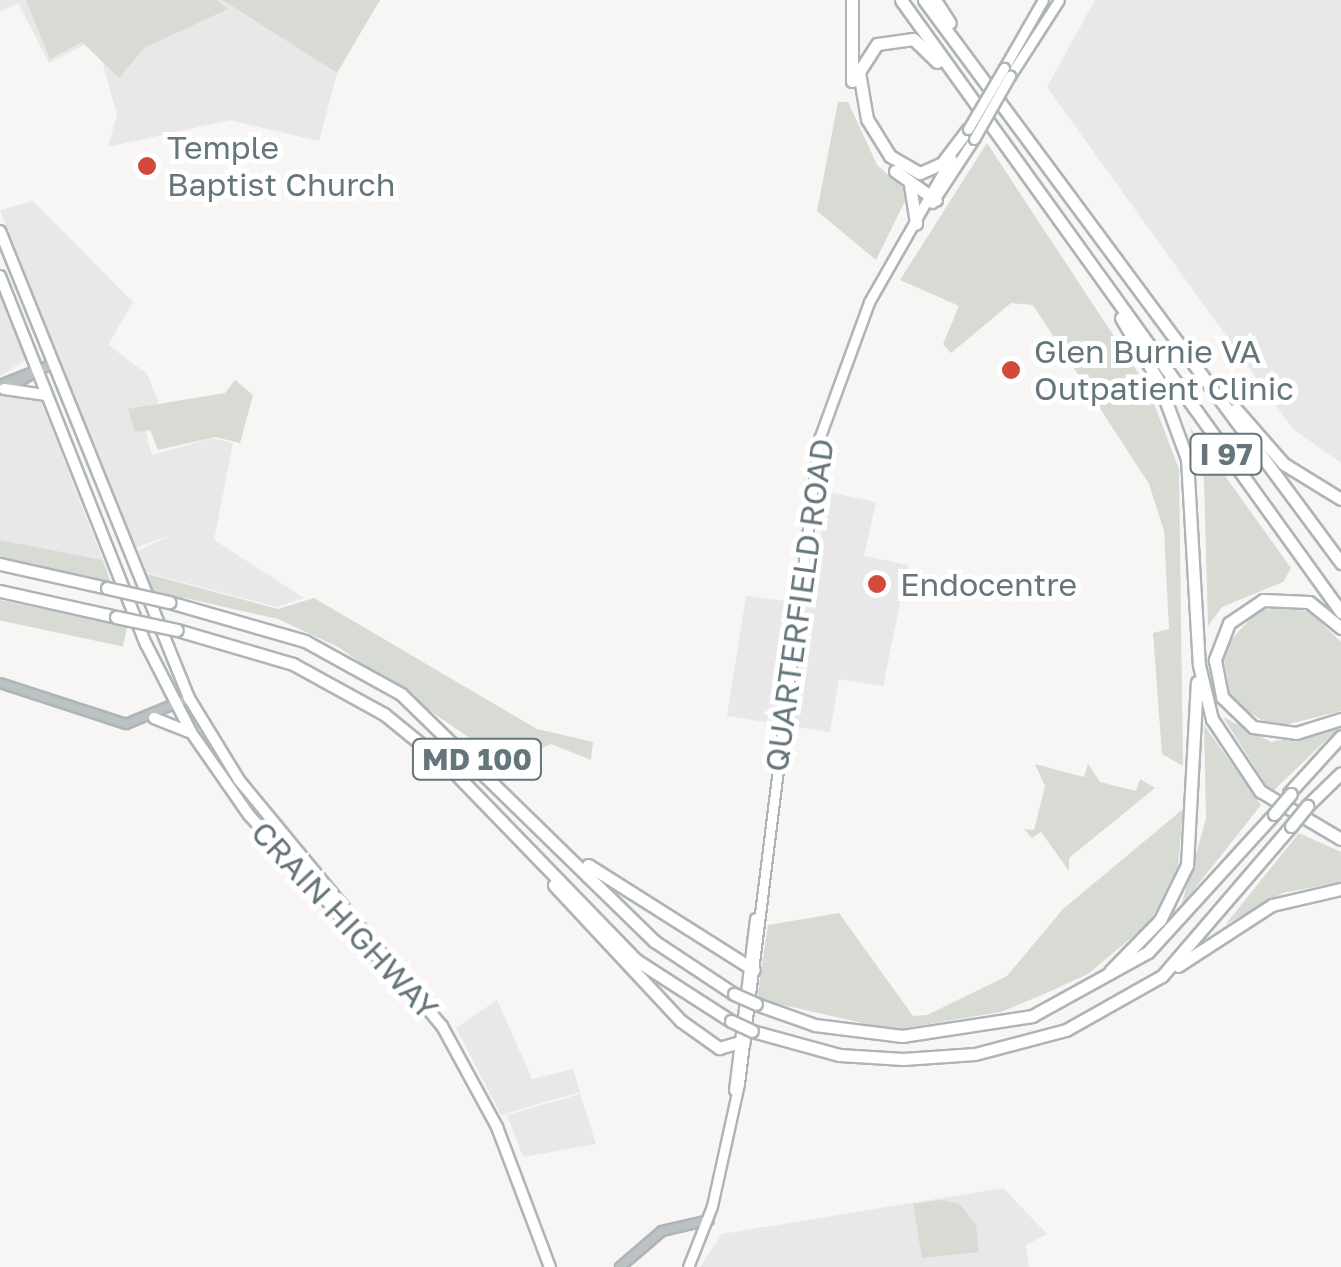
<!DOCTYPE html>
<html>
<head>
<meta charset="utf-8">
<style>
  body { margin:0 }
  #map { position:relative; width:1341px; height:1267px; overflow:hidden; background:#f7f6f4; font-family:"Golos Text",sans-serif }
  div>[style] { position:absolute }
  .built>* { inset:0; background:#e7e8e7 }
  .green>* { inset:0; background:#d7dbd4; transform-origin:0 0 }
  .roads { filter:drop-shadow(2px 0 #aeb5b8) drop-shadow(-2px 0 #aeb5b8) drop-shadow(0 2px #aeb5b8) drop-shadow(0 -2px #aeb5b8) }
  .tertiary>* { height:8px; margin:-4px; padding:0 4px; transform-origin:4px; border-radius:4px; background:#bcc1c3 }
  .secondary>* { height:9px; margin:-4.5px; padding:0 4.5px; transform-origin:4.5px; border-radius:4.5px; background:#fff }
  .primary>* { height:10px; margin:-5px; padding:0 5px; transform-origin:5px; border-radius:5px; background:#fff }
  .motorway>* { height:11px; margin:-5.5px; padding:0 5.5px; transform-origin:5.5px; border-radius:5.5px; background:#fff }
  .bridges { filter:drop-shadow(2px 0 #aeb5b8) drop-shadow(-2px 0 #aeb5b8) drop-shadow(0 2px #aeb5b8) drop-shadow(0 -2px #aeb5b8) }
  .secondary-bridge>* { height:9px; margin:-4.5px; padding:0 4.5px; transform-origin:4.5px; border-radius:4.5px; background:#fff }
  .motorway-bridge>* { height:11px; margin:-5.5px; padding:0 5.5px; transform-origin:5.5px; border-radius:5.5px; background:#fff }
  .dots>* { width:28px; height:28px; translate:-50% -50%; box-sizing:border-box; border:5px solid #fff; border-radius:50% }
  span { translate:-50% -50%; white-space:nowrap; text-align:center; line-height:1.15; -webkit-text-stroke:10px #fff; paint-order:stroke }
  .shield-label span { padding:2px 8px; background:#fff; border:2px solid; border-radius:8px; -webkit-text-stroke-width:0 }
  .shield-label { font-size:30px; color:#65757c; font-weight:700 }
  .poi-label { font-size:32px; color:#65757c }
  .left { translate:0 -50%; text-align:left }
  .street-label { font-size:32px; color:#65757c }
</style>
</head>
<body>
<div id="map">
  <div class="built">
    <div style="clip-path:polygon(0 0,222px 0,337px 73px,319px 141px,230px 120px,108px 147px,117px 115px,96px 39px,49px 63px,18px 3px,0 12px)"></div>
    <div style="clip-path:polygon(1095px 0,1341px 0,1341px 463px,1293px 429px,1047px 87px)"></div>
    <div style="clip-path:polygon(33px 201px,133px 302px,108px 345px,147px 374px,158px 401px,146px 433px,152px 455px,212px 438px,233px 443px,214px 540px,304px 598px,277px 607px,144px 572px,135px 552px,174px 534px,132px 549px,0 210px)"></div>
    <div style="clip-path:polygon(0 295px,26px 360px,0 376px)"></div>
    <div style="clip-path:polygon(14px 390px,39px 396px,103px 560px,0 540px,0 395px)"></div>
    <div style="clip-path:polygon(827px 492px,876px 502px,864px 556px,908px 565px,883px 686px,839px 679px,830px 732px,727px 716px,746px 596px,810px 604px)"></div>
    <div style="clip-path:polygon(497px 1000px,532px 1079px,573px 1069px,580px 1092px,501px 1115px,456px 1028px)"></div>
    <div style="clip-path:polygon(580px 1094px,596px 1144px,523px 1157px,507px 1115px)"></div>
    <div style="clip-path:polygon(1003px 1188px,1047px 1234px,1026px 1245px,1029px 1267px,700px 1267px,722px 1234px)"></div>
  </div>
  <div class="green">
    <div style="clip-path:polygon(26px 0,217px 0,228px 9px,144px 48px,119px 78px,82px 42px,50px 59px)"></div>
    <div style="clip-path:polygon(222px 0,380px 0,337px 73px)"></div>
    <div style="clip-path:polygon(838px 102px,848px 102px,877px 165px,909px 193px,876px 260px,817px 211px)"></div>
    <div style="clip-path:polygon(987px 143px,1148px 388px,1179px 469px,1183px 766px,1162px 754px,1153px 633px,1169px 629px,1164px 531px,1149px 484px,1033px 305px,1011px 303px,951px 353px,943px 344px,959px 306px,900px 280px)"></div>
    <div style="clip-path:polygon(235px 380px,253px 395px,240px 443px,215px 437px,158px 450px,150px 430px,135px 432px,128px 409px,225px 393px)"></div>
    <div style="clip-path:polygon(1190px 427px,1291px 568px,1283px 582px,1222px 607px,1208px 626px,1204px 480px)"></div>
    <div style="clip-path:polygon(0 540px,103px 560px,111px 583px,0 558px)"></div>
    <div style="clip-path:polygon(144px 573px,278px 609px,314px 598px,537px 729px,593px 742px,591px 760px,551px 744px,507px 764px,338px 647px,278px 619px,149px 590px)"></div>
    <div style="left:0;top:600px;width:130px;height:20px;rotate:12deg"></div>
    <div style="clip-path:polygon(1290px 608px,1310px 612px,1341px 642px,1341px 711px,1273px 728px,1231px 700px,1222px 649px,1259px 610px)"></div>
    <div style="clip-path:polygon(1223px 717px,1271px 742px,1341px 726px,1271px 793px)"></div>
    <div style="clip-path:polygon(1204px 725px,1261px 805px,1181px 906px,1206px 819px)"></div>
    <div style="clip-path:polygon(1035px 764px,1084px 777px,1088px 764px,1100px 782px,1136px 791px,1140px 779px,1155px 788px,1069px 858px,1069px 871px,1041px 832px,1032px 838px,1024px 829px,1034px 830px,1045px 786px)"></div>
    <div style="clip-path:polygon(1183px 809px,1178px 867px,1150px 922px,1088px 974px,1044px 994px,1001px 1012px,893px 1030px,757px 999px,768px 925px,839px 913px,913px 1016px,927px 1015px,1007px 976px,1063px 909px)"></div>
    <div style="clip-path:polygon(1299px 833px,1341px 852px,1341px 882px,1283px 893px,1225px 925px)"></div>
    <div style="clip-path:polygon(941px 1200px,960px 1204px,976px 1225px,979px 1252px,922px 1258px,913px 1204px)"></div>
  </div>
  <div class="roads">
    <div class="tertiary">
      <div style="left:0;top:385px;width:57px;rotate:-21.6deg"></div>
      <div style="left:9px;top:388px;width:34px;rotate:-32deg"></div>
      <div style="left:0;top:683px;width:133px;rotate:18deg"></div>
      <div style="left:126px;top:724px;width:68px;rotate:-22.4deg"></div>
      <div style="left:620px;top:1267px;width:55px;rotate:-40.6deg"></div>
      <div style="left:662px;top:1231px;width:48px;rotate:-13.2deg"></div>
    </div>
    <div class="secondary">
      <div style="left:1004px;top:68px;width:78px;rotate:-60.2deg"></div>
      <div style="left:1010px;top:76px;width:90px;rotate:-57.2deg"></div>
      <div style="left:932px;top:203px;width:77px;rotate:-56.7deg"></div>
      <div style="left:734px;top:1090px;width:173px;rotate:-83deg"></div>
      <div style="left:688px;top:1267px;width:66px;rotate:-68.5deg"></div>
      <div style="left:712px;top:1206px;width:126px;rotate:-77.6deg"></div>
      <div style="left:739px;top:1083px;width:649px;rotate:-82.92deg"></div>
      <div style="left:819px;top:439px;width:146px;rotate:-69.9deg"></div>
      <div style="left:869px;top:302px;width:166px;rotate:-60.3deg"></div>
    </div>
    <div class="primary">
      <div style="left:0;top:231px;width:504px;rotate:67.97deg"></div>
      <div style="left:189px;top:698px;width:96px;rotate:58.6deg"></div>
      <div style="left:239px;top:780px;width:319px;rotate:50.5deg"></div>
      <div style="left:442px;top:1026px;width:115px;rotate:61.4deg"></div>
      <div style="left:497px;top:1127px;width:150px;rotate:69.3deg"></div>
      <div style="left:0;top:276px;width:396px;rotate:68.4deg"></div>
      <div style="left:146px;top:644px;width:99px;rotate:62.9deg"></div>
      <div style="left:191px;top:732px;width:101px;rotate:55.1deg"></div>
      <div style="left:249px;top:815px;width:258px;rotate:47.8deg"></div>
      <div style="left:4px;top:389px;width:41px;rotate:8.3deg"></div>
      <div style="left:154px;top:718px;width:38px;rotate:22deg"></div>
    </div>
    <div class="motorway">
      <div style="left:901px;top:0;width:754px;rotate:54.29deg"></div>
      <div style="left:924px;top:0;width:701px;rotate:53.47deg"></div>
      <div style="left:935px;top:0;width:27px;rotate:57deg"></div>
      <div style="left:937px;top:62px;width:33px;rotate:-136deg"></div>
      <div style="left:913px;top:39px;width:36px;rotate:172deg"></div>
      <div style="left:877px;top:44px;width:33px;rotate:123deg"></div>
      <div style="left:859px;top:72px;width:48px;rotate:80.3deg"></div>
      <div style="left:867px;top:119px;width:44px;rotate:58.1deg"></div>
      <div style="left:890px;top:156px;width:34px;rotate:30deg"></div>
      <div style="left:920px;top:173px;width:24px;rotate:-24deg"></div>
      <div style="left:942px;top:163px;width:43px;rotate:-52.6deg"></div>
      <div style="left:852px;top:81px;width:81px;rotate:-90deg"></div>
      <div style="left:895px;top:171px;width:50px;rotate:35.3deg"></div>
      <div style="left:910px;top:185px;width:39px;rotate:81deg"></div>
      <div style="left:1121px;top:318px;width:72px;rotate:59.2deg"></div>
      <div style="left:1158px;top:380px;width:84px;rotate:69.8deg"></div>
      <div style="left:1187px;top:459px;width:206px;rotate:86.7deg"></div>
      <div style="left:1199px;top:665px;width:56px;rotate:76.5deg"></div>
      <div style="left:1212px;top:719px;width:87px;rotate:56.3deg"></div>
      <div style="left:1260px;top:791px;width:94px;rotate:30.7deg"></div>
      <div style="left:1236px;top:409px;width:73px;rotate:48.9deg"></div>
      <div style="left:1284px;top:464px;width:67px;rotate:31.6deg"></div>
      <div style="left:0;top:564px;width:110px;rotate:12.6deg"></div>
      <div style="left:0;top:591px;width:119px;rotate:12.6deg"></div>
      <div style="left:169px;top:602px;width:141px;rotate:16deg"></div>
      <div style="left:305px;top:641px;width:110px;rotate:28.9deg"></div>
      <div style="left:401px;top:694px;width:354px;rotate:44.3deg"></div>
      <div style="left:654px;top:941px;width:96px;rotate:33.5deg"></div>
      <div style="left:1341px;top:628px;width:41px;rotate:-140.9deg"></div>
      <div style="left:1309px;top:602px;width:46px;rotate:-177.5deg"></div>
      <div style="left:1263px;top:600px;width:41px;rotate:145.9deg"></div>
      <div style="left:1229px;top:623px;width:40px;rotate:111deg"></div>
      <div style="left:1215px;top:660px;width:38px;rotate:79deg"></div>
      <div style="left:1222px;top:697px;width:43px;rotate:44.1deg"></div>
      <div style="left:1253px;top:727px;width:43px;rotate:7.9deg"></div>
      <div style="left:1296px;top:733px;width:47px;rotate:-17.3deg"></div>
      <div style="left:177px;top:630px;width:121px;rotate:16.3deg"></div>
      <div style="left:293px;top:664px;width:104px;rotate:28.8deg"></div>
      <div style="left:384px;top:714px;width:84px;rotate:39.2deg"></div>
      <div style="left:449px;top:767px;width:269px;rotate:45.9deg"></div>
      <div style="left:636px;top:960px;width:113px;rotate:32.7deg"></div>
      <div style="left:1289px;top:793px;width:77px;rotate:-47.6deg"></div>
      <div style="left:1307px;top:806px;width:47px;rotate:-44.1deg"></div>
      <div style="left:588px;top:865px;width:196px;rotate:32.3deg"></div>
      <div style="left:554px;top:885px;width:186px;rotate:47deg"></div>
      <div style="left:681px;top:1021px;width:47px;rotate:35.4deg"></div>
      <div style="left:719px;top:1048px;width:26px;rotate:-16deg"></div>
      <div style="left:1178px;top:966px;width:112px;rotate:-33deg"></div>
      <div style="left:1272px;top:905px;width:71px;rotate:-13.1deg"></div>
      <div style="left:1110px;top:971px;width:71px;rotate:-45.6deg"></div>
      <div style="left:1160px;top:920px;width:61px;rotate:-63.9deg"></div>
      <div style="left:1187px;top:865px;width:183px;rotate:-86.9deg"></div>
      <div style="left:756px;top:1004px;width:63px;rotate:19.6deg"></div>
      <div style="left:815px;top:1025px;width:88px;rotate:7.2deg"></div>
      <div style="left:902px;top:1036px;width:132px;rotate:-8.7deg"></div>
      <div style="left:1032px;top:1016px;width:132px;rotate:-28.9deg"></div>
      <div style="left:1148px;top:952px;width:187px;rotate:-47.6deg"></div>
      <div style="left:752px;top:1031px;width:90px;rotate:15.4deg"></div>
      <div style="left:839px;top:1055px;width:64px;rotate:3.6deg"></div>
      <div style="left:903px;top:1059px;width:72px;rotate:-4deg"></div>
      <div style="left:975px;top:1054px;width:94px;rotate:-14.8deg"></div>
      <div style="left:1066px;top:1030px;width:110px;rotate:-29.4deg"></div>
      <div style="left:1162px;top:976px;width:198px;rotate:-49.3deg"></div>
    </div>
  </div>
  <div class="bridges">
    <div class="secondary-bridge">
      <div style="left:968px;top:129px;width:71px;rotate:-59.5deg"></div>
      <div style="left:974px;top:139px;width:73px;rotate:-60.3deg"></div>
    </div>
    <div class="motorway-bridge">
      <div style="left:107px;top:588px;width:64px;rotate:12.7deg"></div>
      <div style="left:116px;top:617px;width:62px;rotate:12deg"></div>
      <div style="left:1274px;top:814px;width:26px;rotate:-50deg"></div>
      <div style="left:1291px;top:826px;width:26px;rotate:-51deg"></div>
      <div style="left:734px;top:994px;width:24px;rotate:24deg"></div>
      <div style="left:731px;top:1021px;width:23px;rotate:25deg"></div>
    </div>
  </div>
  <div class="dots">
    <div style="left:147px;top:166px;background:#d14a3a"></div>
    <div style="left:1011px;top:370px;background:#d14a3a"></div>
    <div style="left:877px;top:584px;background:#d14a3a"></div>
  </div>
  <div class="shield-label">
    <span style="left:1226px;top:454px">I 97</span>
    <span style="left:477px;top:759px">MD 100</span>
  </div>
  <div class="poi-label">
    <span class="left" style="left:167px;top:166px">Temple<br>Baptist Church</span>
    <span class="left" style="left:1034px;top:370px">Glen Burnie VA<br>Outpatient Clinic</span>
    <span class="left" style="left:900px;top:584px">Endocentre</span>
  </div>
  <div class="street-label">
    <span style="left:799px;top:605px;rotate:-82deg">QUARTERFIELD ROAD</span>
    <span style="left:345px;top:920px;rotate:47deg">CRAIN HIGHWAY</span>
  </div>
</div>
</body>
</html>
